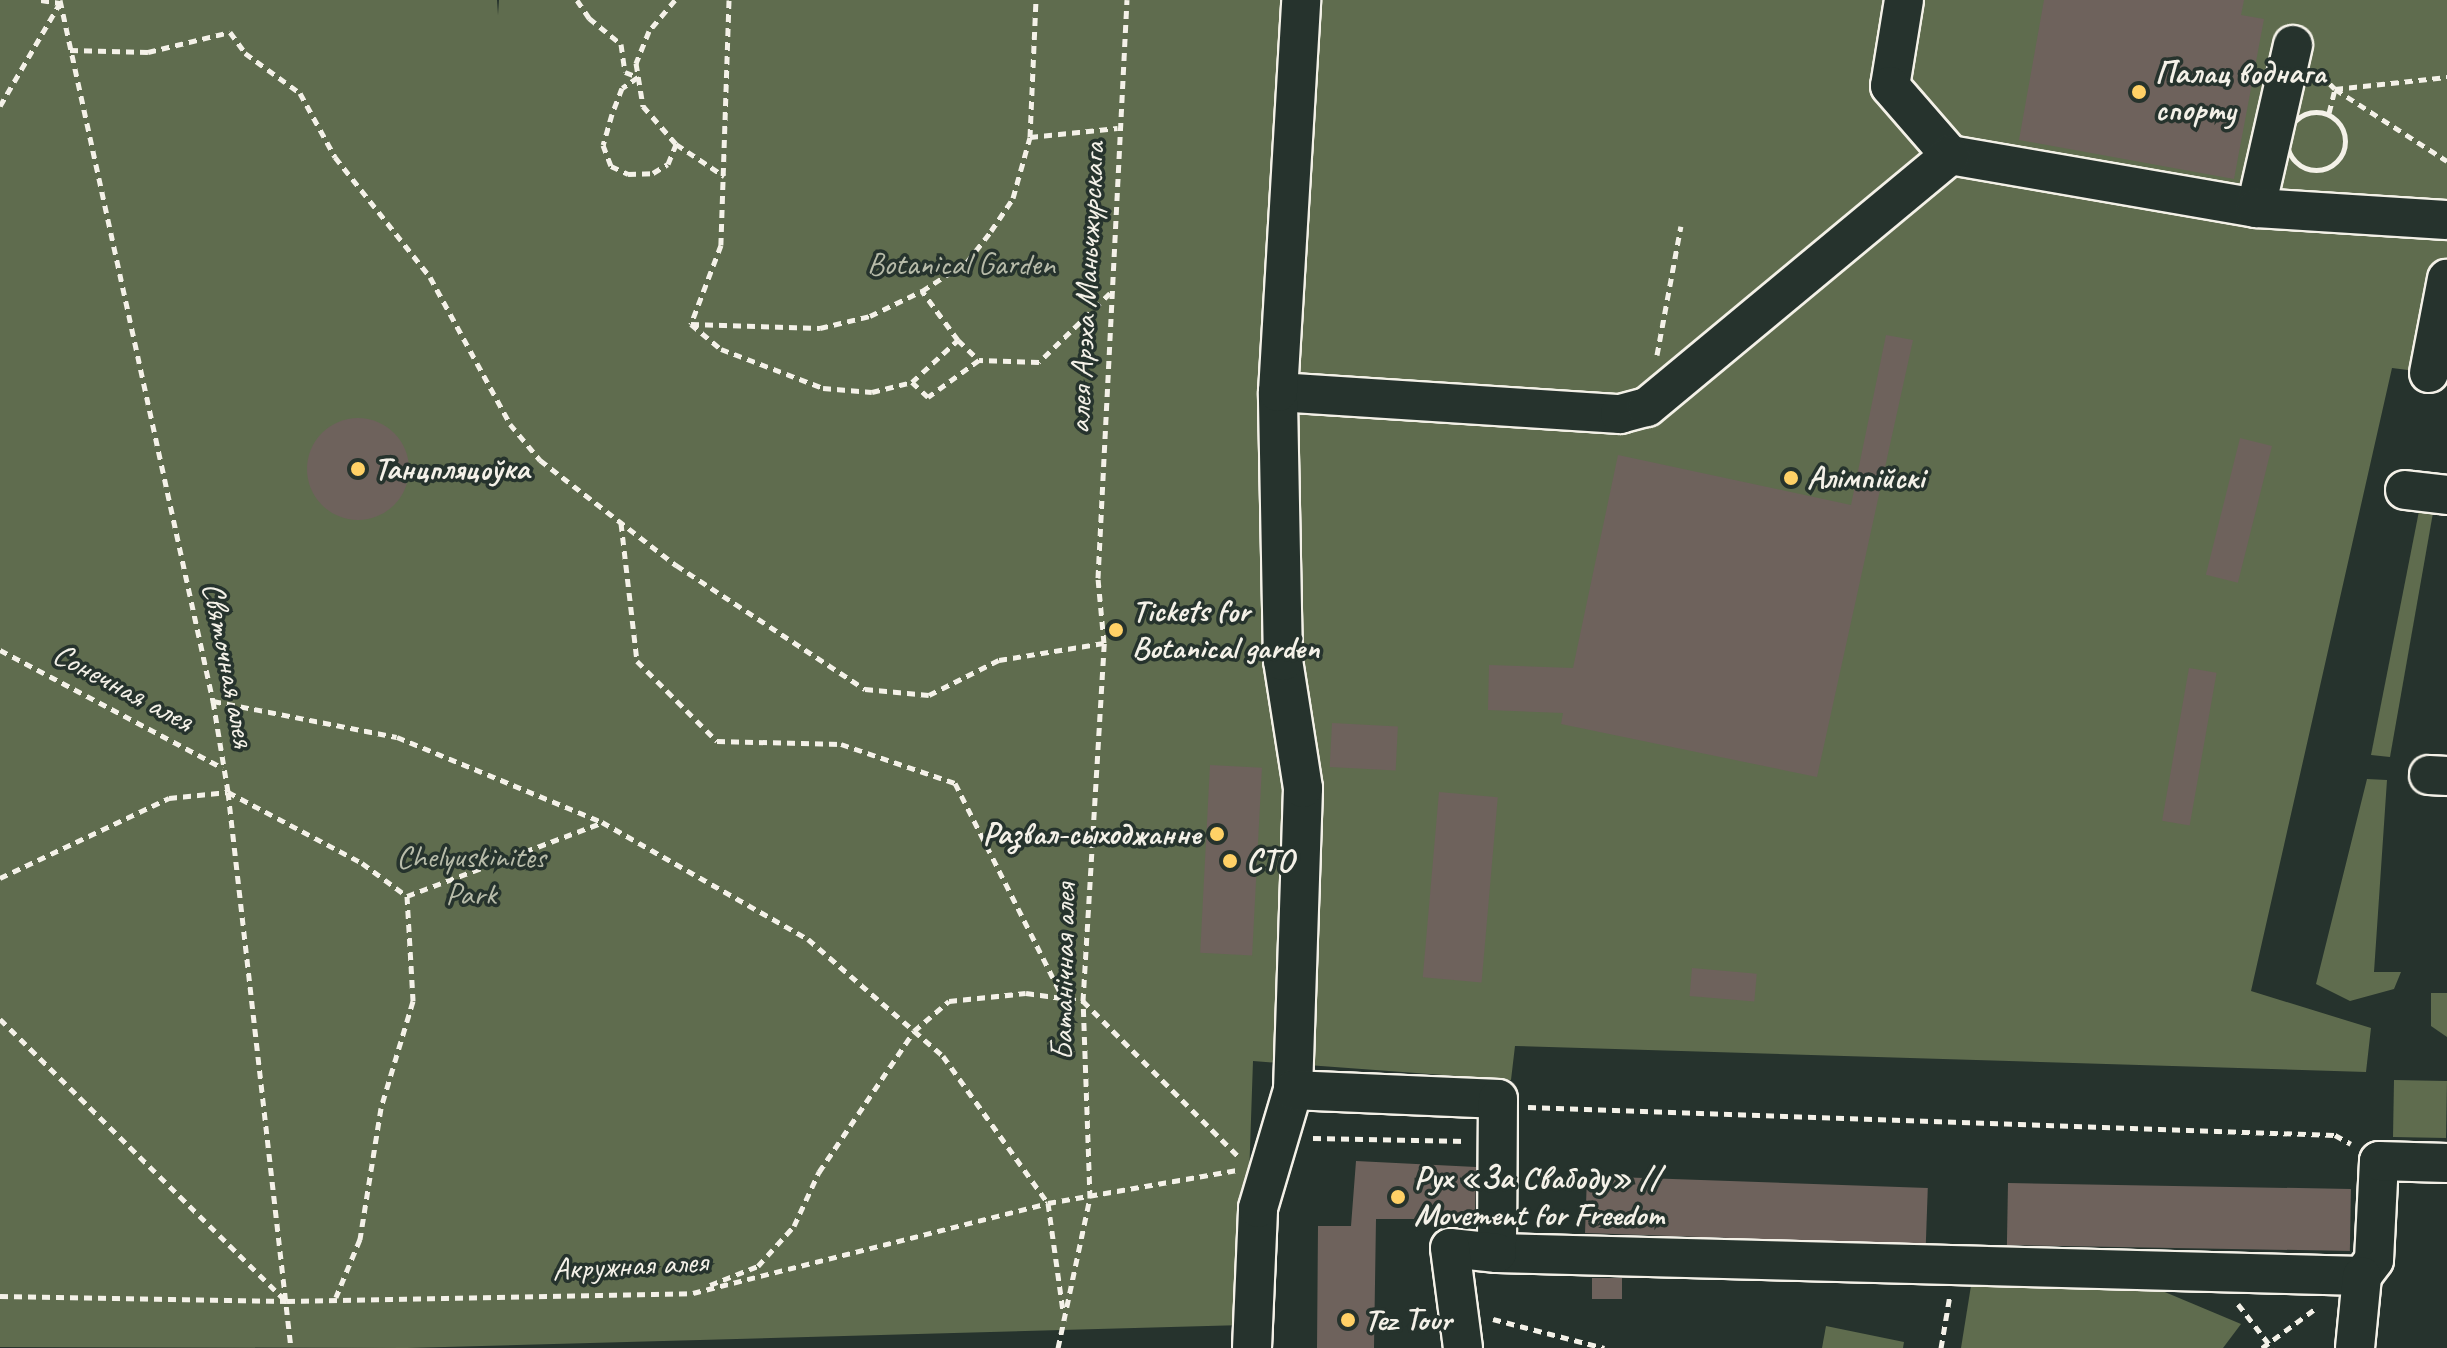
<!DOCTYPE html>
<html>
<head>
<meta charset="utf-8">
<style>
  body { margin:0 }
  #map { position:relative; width:2447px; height:1348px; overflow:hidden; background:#26332d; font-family:Caveat,sans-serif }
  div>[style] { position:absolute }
  .green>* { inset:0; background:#5f6c4e; transform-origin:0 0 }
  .building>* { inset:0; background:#6e625c; transform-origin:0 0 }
  .round { border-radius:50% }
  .path>* { height:5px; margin-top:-2.5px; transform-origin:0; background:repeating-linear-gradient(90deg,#f4f1e8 0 8px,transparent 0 14px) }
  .path>.ring { margin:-2.5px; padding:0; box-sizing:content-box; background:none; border:5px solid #f4f1e8; border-radius:50% }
  .roads { filter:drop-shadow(2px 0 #f4f1e8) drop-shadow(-2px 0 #f4f1e8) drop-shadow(0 2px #f4f1e8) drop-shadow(0 -2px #f4f1e8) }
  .minor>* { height:38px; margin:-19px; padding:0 19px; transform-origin:19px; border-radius:19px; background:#26332d }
  .dots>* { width:22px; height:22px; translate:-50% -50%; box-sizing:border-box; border:4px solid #26332d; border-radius:50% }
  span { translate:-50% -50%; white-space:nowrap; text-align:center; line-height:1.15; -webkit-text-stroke:7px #26332d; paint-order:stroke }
  .poi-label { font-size:32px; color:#f4f1e8; font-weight:700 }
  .left { translate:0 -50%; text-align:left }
  .right { translate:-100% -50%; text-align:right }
  .park-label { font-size:32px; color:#b8bcaa }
  .street-label { font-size:32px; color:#f4f1e8 }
</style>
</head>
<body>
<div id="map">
  <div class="green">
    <div style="clip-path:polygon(0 0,497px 0,498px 15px,499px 0,2447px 0,2447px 375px,2392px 368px,2251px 991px,2371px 1028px,2366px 1072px,1515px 1046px,1511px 1080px,1253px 1061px,1244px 1325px,407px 1348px,0 1347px)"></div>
    <div style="clip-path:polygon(2420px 506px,2434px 507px,2390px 757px,2371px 755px)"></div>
    <div style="clip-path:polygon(2367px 779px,2387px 780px,2374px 972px,2401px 972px,2394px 989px,2350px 1001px,2316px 984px)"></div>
    <div style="clip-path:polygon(2431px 993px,2447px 993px,2447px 1037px,2431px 1026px)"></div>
    <div style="left:2394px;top:1080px;width:53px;height:57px;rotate:1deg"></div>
    <div style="clip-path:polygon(1974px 1267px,2160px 1290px,2241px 1324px,2223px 1348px,1961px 1348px)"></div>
    <div style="clip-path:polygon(1826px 1326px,1904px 1342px,1903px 1348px,1822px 1348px)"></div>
  </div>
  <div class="building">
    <div style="clip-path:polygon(2044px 0,2244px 0,2241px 15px,2264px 19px,2234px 179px,2019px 140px)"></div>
    <div style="clip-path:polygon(1886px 335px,1913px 340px,1817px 777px,1561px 724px,1563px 713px,1488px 710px,1489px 665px,1573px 668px,1618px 455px,1851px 505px)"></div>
    <div class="round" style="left:307px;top:418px;width:102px;height:102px"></div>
    <div style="left:2240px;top:438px;width:33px;height:141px;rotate:14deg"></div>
    <div style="left:2189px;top:668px;width:28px;height:155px;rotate:10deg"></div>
    <div style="left:1332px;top:723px;width:66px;height:44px;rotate:3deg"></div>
    <div style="left:1210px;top:765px;width:52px;height:188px;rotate:3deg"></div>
    <div style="left:1439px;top:792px;width:59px;height:186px;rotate:5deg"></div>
    <div style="left:1692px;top:968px;width:65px;height:28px;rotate:5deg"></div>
    <div style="clip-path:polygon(1356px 1161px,1476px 1167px,1475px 1219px,1376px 1219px,1374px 1348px,1317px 1348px,1318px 1226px,1351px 1226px)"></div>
    <div style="left:1587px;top:1176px;width:341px;height:57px;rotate:2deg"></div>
    <div style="left:2008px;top:1183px;width:343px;height:62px;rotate:1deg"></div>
    <div style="left:1592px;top:1278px;width:30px;height:21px"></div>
  </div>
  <div class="path">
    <div style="left:41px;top:0;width:19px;rotate:9deg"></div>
    <div style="left:60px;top:0;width:718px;rotate:77.69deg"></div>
    <div style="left:213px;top:701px;width:92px;rotate:80.6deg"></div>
    <div style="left:228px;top:792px;width:560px;rotate:83.54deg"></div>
    <div style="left:577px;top:0;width:22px;rotate:56deg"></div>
    <div style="left:589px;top:18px;width:41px;rotate:39.1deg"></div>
    <div style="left:621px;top:44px;width:28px;rotate:82deg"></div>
    <div style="left:625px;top:72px;width:14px;rotate:21deg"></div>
    <div style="left:638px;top:77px;width:19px;rotate:145deg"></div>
    <div style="left:622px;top:88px;width:28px;rotate:111deg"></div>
    <div style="left:612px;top:114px;width:32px;rotate:106deg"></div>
    <div style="left:603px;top:145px;width:22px;rotate:69deg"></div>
    <div style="left:611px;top:166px;width:19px;rotate:25deg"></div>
    <div style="left:628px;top:174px;width:25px;rotate:-2deg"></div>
    <div style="left:653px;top:173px;width:17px;rotate:-31deg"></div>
    <div style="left:668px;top:164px;width:22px;rotate:-68deg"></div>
    <div style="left:675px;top:0;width:40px;rotate:130deg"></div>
    <div style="left:649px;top:31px;width:35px;rotate:112deg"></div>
    <div style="left:636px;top:63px;width:44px;rotate:80.8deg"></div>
    <div style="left:643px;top:106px;width:50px;rotate:49deg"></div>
    <div style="left:676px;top:144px;width:58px;rotate:33.7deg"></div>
    <div style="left:729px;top:0;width:245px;rotate:91.9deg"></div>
    <div style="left:721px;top:245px;width:85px;rotate:110.8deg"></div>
    <div style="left:691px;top:324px;width:129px;rotate:1.8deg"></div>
    <div style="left:820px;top:328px;width:51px;rotate:-13.5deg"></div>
    <div style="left:870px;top:316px;width:58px;rotate:-25.7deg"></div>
    <div style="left:70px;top:50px;width:78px;rotate:1.5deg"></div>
    <div style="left:148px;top:52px;width:84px;rotate:-13.7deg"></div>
    <div style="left:230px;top:32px;width:26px;rotate:54deg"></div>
    <div style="left:245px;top:53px;width:68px;rotate:36deg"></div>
    <div style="left:300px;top:93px;width:73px;rotate:61.3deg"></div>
    <div style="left:335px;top:157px;width:153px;rotate:51.6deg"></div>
    <div style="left:430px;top:277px;width:167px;rotate:61.4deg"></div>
    <div style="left:510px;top:424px;width:47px;rotate:50.2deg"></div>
    <div style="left:540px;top:460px;width:172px;rotate:37.7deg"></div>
    <div style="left:676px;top:565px;width:226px;rotate:33.3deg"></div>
    <div style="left:865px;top:689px;width:64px;rotate:5.4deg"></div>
    <div style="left:929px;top:695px;width:78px;rotate:-26.6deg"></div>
    <div style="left:999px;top:660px;width:106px;rotate:-9.2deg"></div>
    <div style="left:2320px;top:74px;width:21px;rotate:45deg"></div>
    <div style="left:2335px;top:89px;width:133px;rotate:32.7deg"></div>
    <div style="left:0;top:106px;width:119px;rotate:-59.8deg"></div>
    <div class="ring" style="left:2287px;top:112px;width:53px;height:53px"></div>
    <div style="left:2329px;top:113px;width:25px;rotate:-76deg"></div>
    <div style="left:2335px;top:89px;width:113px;rotate:-6.1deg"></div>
    <div style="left:1030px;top:137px;width:137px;rotate:-87.5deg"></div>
    <div style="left:1110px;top:293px;width:99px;rotate:135.8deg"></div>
    <div style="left:1039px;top:362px;width:60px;rotate:-178.1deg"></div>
    <div style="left:979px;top:360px;width:63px;rotate:144deg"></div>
    <div style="left:928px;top:397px;width:22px;rotate:-137deg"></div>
    <div style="left:912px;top:382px;width:62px;rotate:-42.4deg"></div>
    <div style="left:958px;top:340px;width:61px;rotate:-126.3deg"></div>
    <div style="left:922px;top:291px;width:54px;rotate:-32.8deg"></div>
    <div style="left:967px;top:262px;width:39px;rotate:-52deg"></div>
    <div style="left:991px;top:231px;width:40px;rotate:-56deg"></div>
    <div style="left:1013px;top:198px;width:63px;rotate:-74.4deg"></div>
    <div style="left:1030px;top:137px;width:88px;rotate:-5.8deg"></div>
    <div style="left:691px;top:324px;width:39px;rotate:40deg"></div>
    <div style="left:721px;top:349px;width:109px;rotate:20.9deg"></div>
    <div style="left:823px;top:388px;width:49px;rotate:4.7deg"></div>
    <div style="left:872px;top:392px;width:41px;rotate:-14deg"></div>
    <div style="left:958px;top:340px;width:29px;rotate:44deg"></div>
    <div style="left:1657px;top:355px;width:131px;rotate:-79.5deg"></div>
    <div style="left:621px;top:523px;width:139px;rotate:83.4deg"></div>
    <div style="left:637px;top:661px;width:113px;rotate:45deg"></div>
    <div style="left:717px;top:741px;width:124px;rotate:1.4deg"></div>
    <div style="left:841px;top:744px;width:120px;rotate:18.9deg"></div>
    <div style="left:955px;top:783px;width:241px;rotate:63.3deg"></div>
    <div style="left:0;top:650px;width:252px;rotate:27.9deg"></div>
    <div style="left:213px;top:701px;width:187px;rotate:11.1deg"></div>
    <div style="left:397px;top:737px;width:222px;rotate:22.5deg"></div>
    <div style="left:602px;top:822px;width:237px;rotate:29.6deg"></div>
    <div style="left:808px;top:939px;width:179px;rotate:40.9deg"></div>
    <div style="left:943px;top:1056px;width:181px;rotate:54.5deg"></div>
    <div style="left:1048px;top:1203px;width:109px;rotate:82.1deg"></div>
    <div style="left:0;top:878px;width:187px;rotate:-25.3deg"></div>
    <div style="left:169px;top:798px;width:59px;rotate:-5.8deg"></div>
    <div style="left:228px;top:792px;width:152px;rotate:27.9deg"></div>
    <div style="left:362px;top:863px;width:56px;rotate:36.3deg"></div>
    <div style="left:407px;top:896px;width:105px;rotate:86.7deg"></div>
    <div style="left:413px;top:1001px;width:112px;rotate:106.7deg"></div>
    <div style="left:381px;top:1108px;width:133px;rotate:99.1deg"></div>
    <div style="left:360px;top:1239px;width:63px;rotate:112.5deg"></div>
    <div style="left:407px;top:896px;width:207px;rotate:-20.6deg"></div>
    <div style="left:0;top:1019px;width:402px;rotate:44.6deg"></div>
    <div style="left:1528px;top:1107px;width:807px;rotate:1.99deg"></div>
    <div style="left:2335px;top:1135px;width:18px;rotate:29deg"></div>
    <div style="left:1313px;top:1138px;width:154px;rotate:1.1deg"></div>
    <div style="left:710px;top:1285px;width:52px;rotate:-21.6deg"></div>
    <div style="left:758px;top:1266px;width:54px;rotate:-48deg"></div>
    <div style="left:794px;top:1226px;width:60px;rotate:-65.2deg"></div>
    <div style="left:819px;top:1172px;width:170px;rotate:-56deg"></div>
    <div style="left:914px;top:1031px;width:46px;rotate:-40.6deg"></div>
    <div style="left:949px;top:1001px;width:77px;rotate:-5.9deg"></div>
    <div style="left:1026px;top:993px;width:58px;rotate:8deg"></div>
    <div style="left:1083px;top:1001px;width:222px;rotate:45deg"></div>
    <div style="left:0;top:1296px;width:287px;rotate:1deg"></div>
    <div style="left:287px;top:1301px;width:406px;rotate:-1.1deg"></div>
    <div style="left:693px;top:1293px;width:366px;rotate:-14.2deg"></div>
    <div style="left:1048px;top:1203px;width:192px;rotate:-9.9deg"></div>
    <div style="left:2238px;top:1304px;width:56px;rotate:52.3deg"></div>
    <div style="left:1493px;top:1319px;width:115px;rotate:14.6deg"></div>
    <div style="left:1058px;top:1348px;width:153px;rotate:-78deg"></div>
    <div style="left:1090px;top:1198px;width:197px;rotate:-92deg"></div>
    <div style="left:1083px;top:1001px;width:359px;rotate:-86.6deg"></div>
    <div style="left:1104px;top:643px;width:65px;rotate:-95.3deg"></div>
    <div style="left:1098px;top:578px;width:579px;rotate:-87.13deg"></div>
    <div style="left:1941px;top:1348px;width:54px;rotate:-80.4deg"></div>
    <div style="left:2262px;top:1348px;width:67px;rotate:-36.5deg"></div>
  </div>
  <div class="roads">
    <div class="minor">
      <div style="left:1904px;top:0;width:87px;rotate:99.2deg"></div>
      <div style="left:1890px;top:86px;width:91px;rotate:49deg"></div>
      <div style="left:1950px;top:155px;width:311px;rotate:9.8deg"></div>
      <div style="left:2293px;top:45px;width:167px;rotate:102.8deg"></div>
      <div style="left:2256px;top:208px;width:191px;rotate:3.6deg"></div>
      <div style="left:2429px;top:373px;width:96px;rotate:-79.2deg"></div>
      <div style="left:1278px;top:392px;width:343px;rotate:3.7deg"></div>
      <div style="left:1620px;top:414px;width:28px;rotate:-15deg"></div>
      <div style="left:1647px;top:407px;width:394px;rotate:-39.7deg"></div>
      <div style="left:2405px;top:490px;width:42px;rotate:6.8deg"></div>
      <div style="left:2429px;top:775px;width:18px;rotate:3deg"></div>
      <div style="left:1293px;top:1090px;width:302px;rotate:-88.1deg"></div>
      <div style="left:1303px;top:788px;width:129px;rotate:-98.9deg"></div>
      <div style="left:1283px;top:661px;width:269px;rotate:-91.1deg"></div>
      <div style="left:1278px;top:392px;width:393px;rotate:-86.6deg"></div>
      <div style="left:1497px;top:1253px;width:865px;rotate:1.52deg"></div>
      <div style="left:2362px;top:1276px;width:20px;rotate:-53deg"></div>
      <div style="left:2374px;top:1260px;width:99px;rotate:-87.1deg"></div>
      <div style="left:2379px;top:1161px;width:68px;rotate:1.7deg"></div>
      <div style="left:1252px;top:1348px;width:140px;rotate:-87.5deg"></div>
      <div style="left:1258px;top:1208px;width:123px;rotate:-73.5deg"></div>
      <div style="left:1293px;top:1090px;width:205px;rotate:2.5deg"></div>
      <div style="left:1498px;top:1099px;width:154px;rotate:90.4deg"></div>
      <div style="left:1497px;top:1253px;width:47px;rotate:-173.9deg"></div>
      <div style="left:1450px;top:1248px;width:101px;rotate:82.6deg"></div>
      <div style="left:2355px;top:1348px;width:72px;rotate:-84.4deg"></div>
    </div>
  </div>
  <div class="dots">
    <div style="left:2139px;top:92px;background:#ffd166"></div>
    <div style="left:358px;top:469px;background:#ffd166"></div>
    <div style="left:1791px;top:478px;background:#ffd166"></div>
    <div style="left:1116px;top:630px;background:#ffd166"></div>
    <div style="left:1217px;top:834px;background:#ffd166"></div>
    <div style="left:1230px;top:861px;background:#ffd166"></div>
    <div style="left:1398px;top:1197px;background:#ffd166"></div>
    <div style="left:1348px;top:1320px;background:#ffd166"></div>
  </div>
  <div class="poi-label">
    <span class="left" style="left:2155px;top:92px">Палац воднага<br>спорту</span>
    <span class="left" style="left:374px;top:469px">Танцпляцоўка</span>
    <span class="left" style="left:1807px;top:478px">Алімпійскі</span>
    <span class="left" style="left:1132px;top:630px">Tickets for<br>Botanical garden</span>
    <span class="right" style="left:1201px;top:834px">Развал-сыходжанне</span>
    <span class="left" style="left:1246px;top:861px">СТО</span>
    <span class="left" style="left:1414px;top:1197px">Рух «За Свабоду» //<br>Movement for Freedom</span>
    <span class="left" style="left:1364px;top:1320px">Tez Tour</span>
  </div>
  <div class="park-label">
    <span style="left:961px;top:264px">Botanical Garden</span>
    <span style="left:471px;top:876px">Chelyuskinites<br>Park</span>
  </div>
  <div class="street-label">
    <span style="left:1087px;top:288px;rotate:-87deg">алея Арэха Маньчжурскага</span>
    <span style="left:228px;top:665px;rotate:79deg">Святочная алея</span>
    <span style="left:123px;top:688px;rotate:28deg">Сонечная алея</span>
    <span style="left:1064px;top:972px;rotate:-89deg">Батанічная алея</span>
    <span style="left:630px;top:1266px;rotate:-3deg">Акружная алея</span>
  </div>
</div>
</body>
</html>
